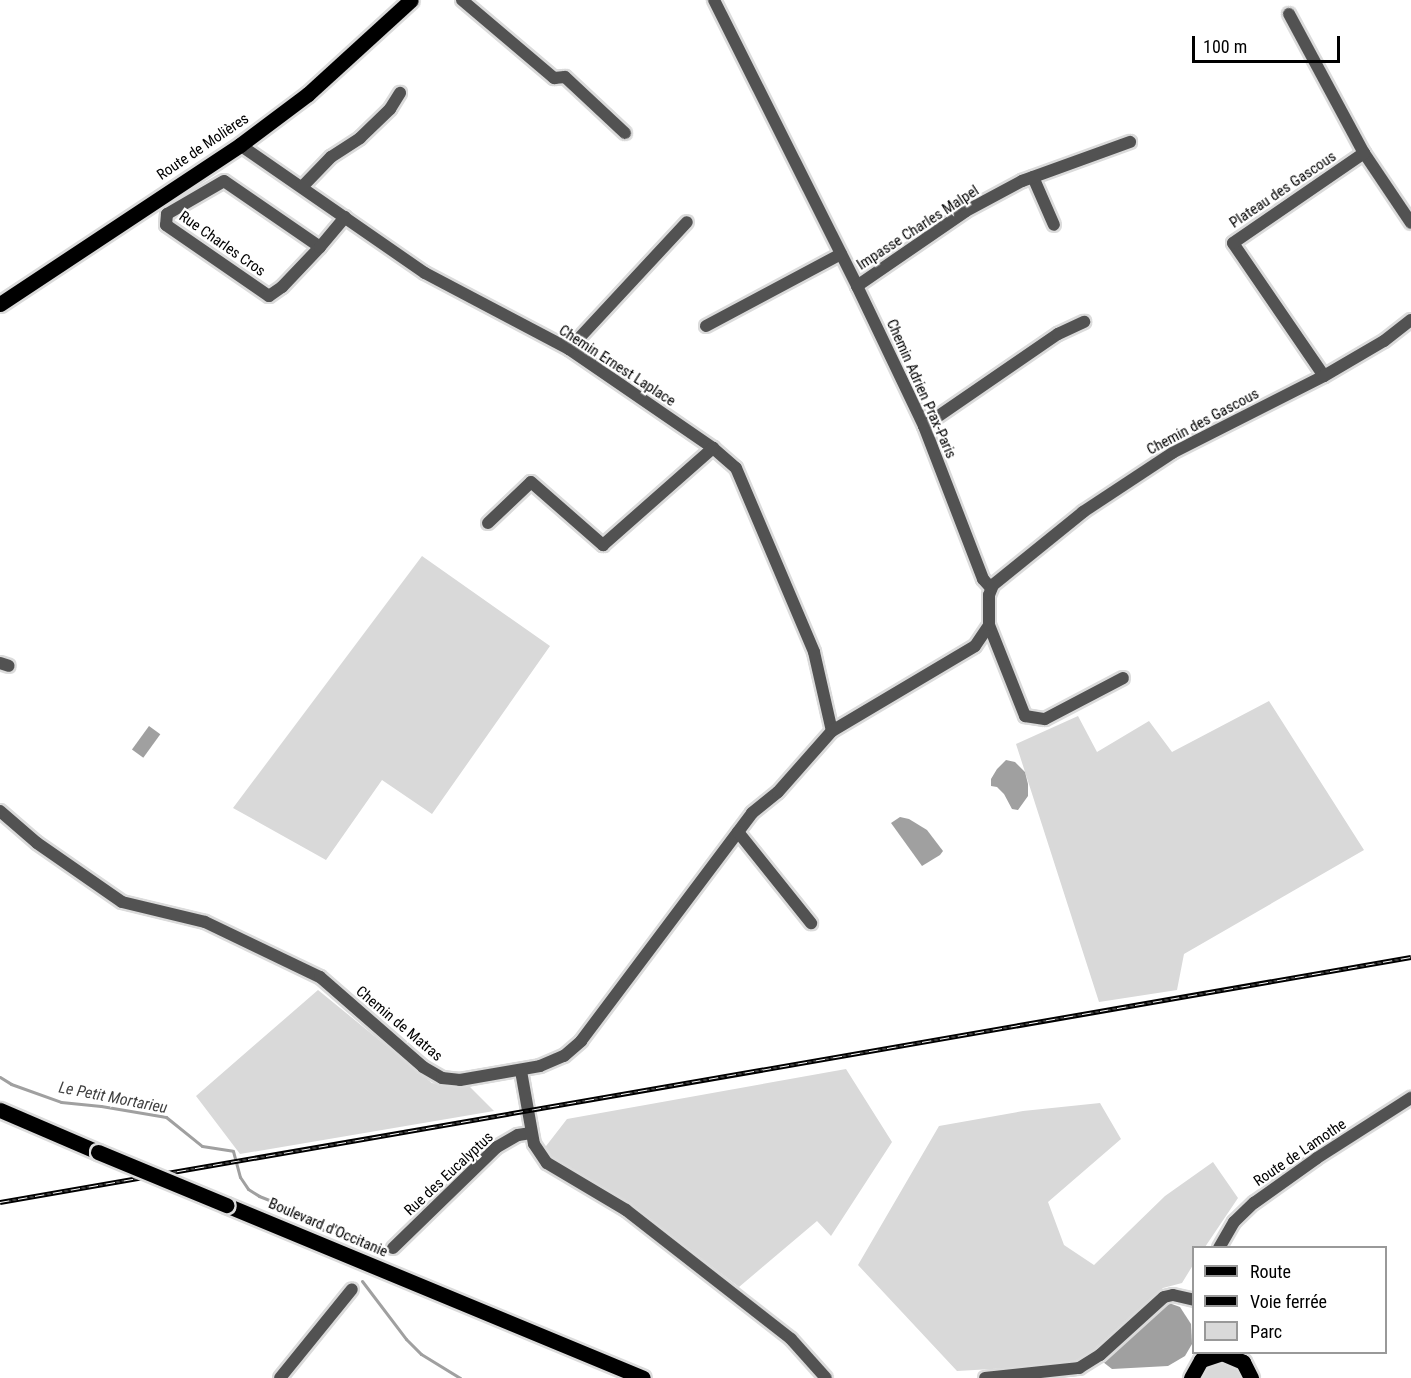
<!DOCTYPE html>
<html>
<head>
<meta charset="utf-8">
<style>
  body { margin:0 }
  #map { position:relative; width:1411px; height:1378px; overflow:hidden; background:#fff; font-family:"Roboto Condensed",sans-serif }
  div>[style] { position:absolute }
  .green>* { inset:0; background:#d9d9d9 }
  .water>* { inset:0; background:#a0a0a0; transform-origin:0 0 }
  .stream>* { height:3px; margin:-1.5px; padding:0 1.5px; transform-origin:1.5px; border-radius:1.5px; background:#a0a0a0 }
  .roads { filter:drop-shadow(2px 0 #dbdbdb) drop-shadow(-2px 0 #dbdbdb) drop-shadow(0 2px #dbdbdb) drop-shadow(0 -2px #dbdbdb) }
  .minor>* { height:12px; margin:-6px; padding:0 6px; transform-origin:6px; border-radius:6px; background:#525252 }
  .major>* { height:15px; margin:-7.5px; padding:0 7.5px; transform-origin:7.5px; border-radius:7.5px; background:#000 }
  .rail>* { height:5px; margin-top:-2.5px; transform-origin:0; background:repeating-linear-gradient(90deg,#fff 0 9px,#000 0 18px); box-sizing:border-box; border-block:2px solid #000 }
  .bridges { filter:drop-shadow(2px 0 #dbdbdb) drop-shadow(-2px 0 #dbdbdb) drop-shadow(0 2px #dbdbdb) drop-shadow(0 -2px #dbdbdb) }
  .major-bridge>* { height:15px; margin:-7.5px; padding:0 7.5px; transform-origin:7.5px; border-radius:7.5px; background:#000 }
  span { translate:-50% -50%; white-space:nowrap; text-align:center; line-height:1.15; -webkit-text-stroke:4.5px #fff; paint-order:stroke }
  .street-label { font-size:15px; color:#000 }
  .water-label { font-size:16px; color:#414141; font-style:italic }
  .legend { position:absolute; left:1192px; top:1246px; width:195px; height:108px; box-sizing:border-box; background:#fff; border:2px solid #999; margin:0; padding:8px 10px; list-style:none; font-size:18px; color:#000 }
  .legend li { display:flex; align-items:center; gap:12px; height:30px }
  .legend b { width:30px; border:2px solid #999 }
  .scale { position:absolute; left:1192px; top:36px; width:148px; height:27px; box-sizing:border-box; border:3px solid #000; border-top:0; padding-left:8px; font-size:18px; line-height:21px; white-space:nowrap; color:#000; -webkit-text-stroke:4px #fff; paint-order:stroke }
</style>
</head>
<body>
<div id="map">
  <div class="green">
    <div style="clip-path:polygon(422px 556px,550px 646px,432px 814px,382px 780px,326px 860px,233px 808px)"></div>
    <div style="clip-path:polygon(1269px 701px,1364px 850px,1184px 954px,1177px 990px,1099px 1002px,1016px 744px,1078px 716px,1097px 752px,1149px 721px,1172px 752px)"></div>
    <div style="clip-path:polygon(318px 990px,432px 1083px,447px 1086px,468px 1085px,494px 1111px,240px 1154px,196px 1096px)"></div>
    <div style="clip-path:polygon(846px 1069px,892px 1142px,831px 1236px,817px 1221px,739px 1287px,637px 1210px,573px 1172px,543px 1150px,567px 1119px)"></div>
    <div style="clip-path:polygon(1100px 1103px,1121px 1139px,1048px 1202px,1064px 1245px,1094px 1265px,1165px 1196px,1213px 1162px,1238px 1198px,1205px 1247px,1194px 1248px,1193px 1265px,1182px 1283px,1163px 1288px,1077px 1364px,957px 1371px,858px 1265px,939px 1126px,1023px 1111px)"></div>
    <div style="clip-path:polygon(1221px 1361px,1237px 1366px,1243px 1375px,1240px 1378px,1198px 1378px,1206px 1366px)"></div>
  </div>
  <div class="water">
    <div style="left:149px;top:726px;width:14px;height:29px;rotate:36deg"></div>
    <div style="clip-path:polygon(1006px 760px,1015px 762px,1025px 772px,1028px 784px,1028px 796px,1018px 810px,1012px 809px,1004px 794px,997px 787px,991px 786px,991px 779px,997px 769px)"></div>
    <div style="clip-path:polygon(900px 817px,909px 819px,927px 830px,943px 851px,940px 855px,922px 866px,891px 823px)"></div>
    <div style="clip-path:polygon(1169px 1303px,1180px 1307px,1191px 1324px,1192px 1344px,1185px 1356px,1168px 1366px,1112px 1369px,1103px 1362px,1157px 1310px)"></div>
  </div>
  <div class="stream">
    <div style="left:0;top:1077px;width:13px;rotate:32deg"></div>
    <div style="left:11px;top:1084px;width:53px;rotate:19.8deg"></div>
    <div style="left:61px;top:1102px;width:40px;rotate:5.7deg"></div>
    <div style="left:101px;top:1106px;width:66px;rotate:9.6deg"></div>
    <div style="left:166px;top:1117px;width:46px;rotate:38.9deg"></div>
    <div style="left:202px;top:1146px;width:31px;rotate:9deg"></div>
    <div style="left:233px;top:1151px;width:27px;rotate:75deg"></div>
    <div style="left:240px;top:1177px;width:14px;rotate:56deg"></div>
    <div style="left:248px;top:1189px;width:13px;rotate:32deg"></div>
    <div style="left:259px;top:1196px;width:55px;rotate:21.4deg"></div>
    <div style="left:310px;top:1216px;width:19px;rotate:47deg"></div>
    <div style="left:362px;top:1281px;width:73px;rotate:52.8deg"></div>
    <div style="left:406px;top:1339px;width:21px;rotate:45deg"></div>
    <div style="left:421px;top:1354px;width:46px;rotate:31.6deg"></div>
  </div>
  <div class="roads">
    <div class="minor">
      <div style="left:462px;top:0;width:121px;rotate:40.3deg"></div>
      <div style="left:554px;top:78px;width:11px;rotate:-5deg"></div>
      <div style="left:565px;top:77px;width:82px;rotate:43deg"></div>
      <div style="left:714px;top:0;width:320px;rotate:63.4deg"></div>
      <div style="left:857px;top:286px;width:155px;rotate:64.4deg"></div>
      <div style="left:924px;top:426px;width:164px;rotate:68.9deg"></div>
      <div style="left:983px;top:579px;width:12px;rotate:48deg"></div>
      <div style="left:1289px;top:14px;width:158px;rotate:61.7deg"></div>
      <div style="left:1364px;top:153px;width:84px;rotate:56.1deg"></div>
      <div style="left:240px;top:145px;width:225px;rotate:34.7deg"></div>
      <div style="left:425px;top:273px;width:163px;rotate:27.8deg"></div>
      <div style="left:569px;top:349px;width:175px;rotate:34.5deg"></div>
      <div style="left:713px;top:448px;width:30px;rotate:41deg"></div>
      <div style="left:736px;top:468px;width:200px;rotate:67deg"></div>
      <div style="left:814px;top:652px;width:81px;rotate:77.2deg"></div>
      <div style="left:1033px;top:177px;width:52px;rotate:66.4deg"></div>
      <div style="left:302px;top:187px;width:42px;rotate:-46deg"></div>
      <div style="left:331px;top:157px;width:35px;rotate:-33deg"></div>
      <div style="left:360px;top:138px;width:42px;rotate:-44deg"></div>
      <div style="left:390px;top:109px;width:19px;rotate:-58deg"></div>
      <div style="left:320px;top:247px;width:116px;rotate:-145.5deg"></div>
      <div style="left:224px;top:181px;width:66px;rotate:149.9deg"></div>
      <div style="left:167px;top:214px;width:11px;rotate:95deg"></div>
      <div style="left:166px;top:225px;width:125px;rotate:34.6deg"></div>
      <div style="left:269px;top:296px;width:16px;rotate:-35deg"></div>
      <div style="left:282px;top:287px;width:55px;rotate:-46.5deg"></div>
      <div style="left:320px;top:247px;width:39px;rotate:-50deg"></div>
      <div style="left:857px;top:286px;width:132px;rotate:-34.5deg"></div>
      <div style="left:966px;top:211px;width:64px;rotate:-28.2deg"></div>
      <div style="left:1022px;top:181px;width:115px;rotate:-19.9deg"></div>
      <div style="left:706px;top:326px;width:153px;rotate:-28.1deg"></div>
      <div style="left:569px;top:349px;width:173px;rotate:-47.1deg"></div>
      <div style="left:1324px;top:376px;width:161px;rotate:-124.4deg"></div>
      <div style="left:1233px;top:243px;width:159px;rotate:-34.5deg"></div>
      <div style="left:924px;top:426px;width:163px;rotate:-34.5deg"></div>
      <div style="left:1058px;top:334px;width:29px;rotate:-25deg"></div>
      <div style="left:488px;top:523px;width:59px;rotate:-43.6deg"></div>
      <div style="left:531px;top:482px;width:96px;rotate:41.2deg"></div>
      <div style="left:603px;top:545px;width:147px;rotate:-41.4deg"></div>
      <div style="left:989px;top:625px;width:98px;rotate:68.4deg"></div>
      <div style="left:1025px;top:716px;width:20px;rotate:9deg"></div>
      <div style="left:1045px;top:719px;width:88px;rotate:-27.7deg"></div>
      <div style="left:0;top:663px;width:9px;rotate:18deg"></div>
      <div style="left:0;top:811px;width:49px;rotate:40.9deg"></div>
      <div style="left:37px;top:843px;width:103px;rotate:34.8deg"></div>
      <div style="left:122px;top:902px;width:85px;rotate:13.5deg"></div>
      <div style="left:205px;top:922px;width:127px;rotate:25.6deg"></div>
      <div style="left:320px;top:977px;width:137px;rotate:41.1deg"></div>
      <div style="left:423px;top:1067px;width:22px;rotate:30deg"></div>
      <div style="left:442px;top:1078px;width:18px;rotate:6deg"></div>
      <div style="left:460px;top:1080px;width:81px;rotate:-9.9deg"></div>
      <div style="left:540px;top:1066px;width:26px;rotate:-23deg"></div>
      <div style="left:564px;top:1056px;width:23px;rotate:-41deg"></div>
      <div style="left:581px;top:1041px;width:285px;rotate:-53.1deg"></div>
      <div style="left:752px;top:813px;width:33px;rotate:-39deg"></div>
      <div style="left:778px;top:792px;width:81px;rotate:-48.5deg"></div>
      <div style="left:832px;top:731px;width:166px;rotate:-30.7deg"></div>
      <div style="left:975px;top:646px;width:25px;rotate:-56deg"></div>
      <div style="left:989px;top:625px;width:30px;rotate:-90deg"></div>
      <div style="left:989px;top:595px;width:11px;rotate:-68deg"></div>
      <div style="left:993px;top:585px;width:116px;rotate:-39deg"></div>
      <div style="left:1083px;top:512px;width:107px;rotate:-33.5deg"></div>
      <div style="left:1172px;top:453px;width:170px;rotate:-26.9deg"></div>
      <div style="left:1324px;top:376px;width:69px;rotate:-30.3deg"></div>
      <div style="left:1384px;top:341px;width:34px;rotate:-38deg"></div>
      <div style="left:738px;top:832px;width:117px;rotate:51.3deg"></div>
      <div style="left:521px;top:1071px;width:74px;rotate:79.9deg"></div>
      <div style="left:534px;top:1144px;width:23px;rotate:56deg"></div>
      <div style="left:547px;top:1163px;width:92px;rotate:30.7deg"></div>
      <div style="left:626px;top:1210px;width:209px;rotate:38deg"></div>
      <div style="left:791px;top:1339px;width:52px;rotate:48.1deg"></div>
      <div style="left:393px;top:1248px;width:145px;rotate:-44.2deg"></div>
      <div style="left:497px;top:1147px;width:24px;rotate:-30deg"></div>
      <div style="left:518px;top:1135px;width:13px;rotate:-9deg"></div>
      <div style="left:1219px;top:1248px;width:30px;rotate:-60deg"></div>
      <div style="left:1234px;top:1222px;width:28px;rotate:-44deg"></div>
      <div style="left:1254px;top:1203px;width:77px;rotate:-35.5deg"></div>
      <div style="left:1317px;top:1158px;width:112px;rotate:-32.6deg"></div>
      <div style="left:280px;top:1378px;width:114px;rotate:-51deg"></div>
      <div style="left:985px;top:1378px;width:95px;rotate:-6.1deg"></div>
      <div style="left:1079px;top:1368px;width:25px;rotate:-32deg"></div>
      <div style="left:1100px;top:1355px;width:86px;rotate:-42.2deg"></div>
      <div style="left:1164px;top:1297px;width:9px;rotate:-13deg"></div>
      <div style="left:1173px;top:1295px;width:22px;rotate:13deg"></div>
    </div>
    <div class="major">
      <div style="left:0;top:304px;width:288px;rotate:-33.5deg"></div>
      <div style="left:240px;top:145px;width:85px;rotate:-36.9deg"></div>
      <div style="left:308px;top:94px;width:139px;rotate:-42.4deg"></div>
      <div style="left:0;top:1110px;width:107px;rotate:23.2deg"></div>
      <div style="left:226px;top:1205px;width:451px;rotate:22.5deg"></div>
      <div style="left:1191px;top:1378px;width:21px;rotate:-61deg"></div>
      <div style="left:1201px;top:1360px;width:22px;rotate:-18deg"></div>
      <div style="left:1222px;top:1353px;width:23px;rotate:23deg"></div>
      <div style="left:1243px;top:1362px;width:18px;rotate:63deg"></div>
    </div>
  </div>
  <div class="rail">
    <div style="left:0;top:1202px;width:1432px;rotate:-9.85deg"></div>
  </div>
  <div class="bridges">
    <div class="major-bridge">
      <div style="left:98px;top:1152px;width:139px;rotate:22.5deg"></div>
    </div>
  </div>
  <div class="street-label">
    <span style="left:203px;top:147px;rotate:-34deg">Route de Molières</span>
    <span style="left:1283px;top:190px;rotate:-34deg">Plateau des Gascous</span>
    <span style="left:918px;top:228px;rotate:-33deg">Impasse Charles Malpel</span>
    <span style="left:222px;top:244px;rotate:35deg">Rue Charles Cros</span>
    <span style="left:617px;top:366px;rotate:33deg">Chemin Ernest Laplace</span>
    <span style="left:921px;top:389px;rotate:66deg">Chemin Adrien Prax-Paris</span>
    <span style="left:1203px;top:422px;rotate:-28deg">Chemin des Gascous</span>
    <span style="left:399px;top:1024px;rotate:40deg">Chemin de Matras</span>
    <span style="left:1300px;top:1153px;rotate:-34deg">Route de Lamothe</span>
    <span style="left:449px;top:1174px;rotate:-43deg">Rue des Eucalyptus</span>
    <span style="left:328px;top:1228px;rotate:23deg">Boulevard d'Occitanie</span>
  </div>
  <div class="water-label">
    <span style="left:113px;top:1098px;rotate:11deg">Le Petit Mortarieu</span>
  </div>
  <ul class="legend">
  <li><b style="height:8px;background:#000"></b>Route</li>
  <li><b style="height:8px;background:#000"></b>Voie ferrée</li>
  <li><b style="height:16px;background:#d9d9d9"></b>Parc</li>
  </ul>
  <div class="scale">100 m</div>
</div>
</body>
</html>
